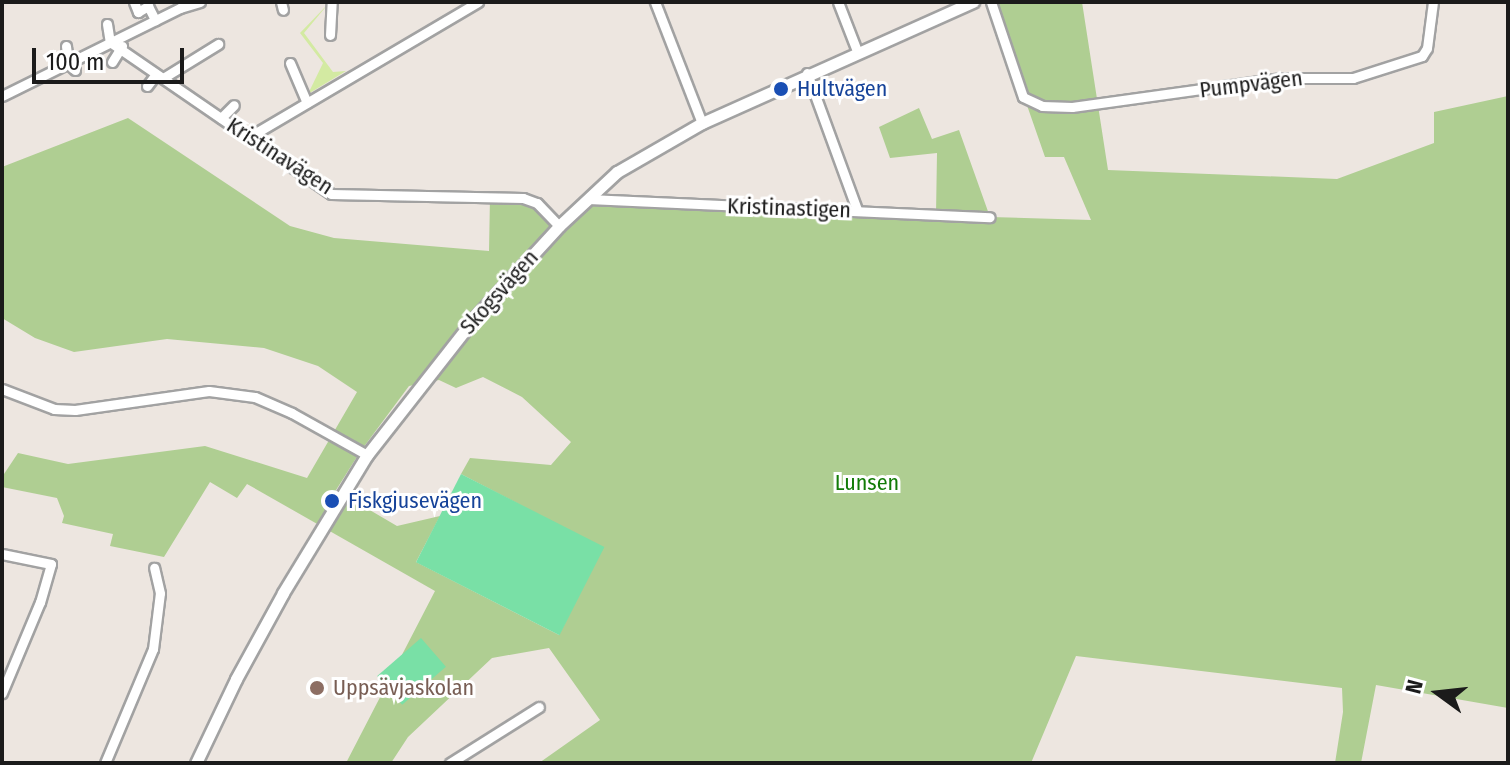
<!DOCTYPE html>
<html>
<head>
<meta charset="utf-8">
<style>
  body { margin:0 }
  #map { position:relative; width:1510px; height:765px; overflow:hidden; background:#ede6e0; font-family:"Fira Sans Condensed",sans-serif }
  div>[style] { position:absolute }
  .grass>* { inset:0; background:#d3eaa2 }
  .forest>* { inset:0; background:#afce92 }
  .pitch>* { inset:0; background:#79e0a6; transform-origin:0 0 }
  .roads { filter:drop-shadow(2px 0 #a2a2a2) drop-shadow(-2px 0 #a2a2a2) drop-shadow(0 2px #a2a2a2) drop-shadow(0 -2px #a2a2a2) }
  .minor>* { height:9px; margin:-4.5px; padding:0 4.5px; transform-origin:4.5px; border-radius:4.5px; background:#fff }
  .tertiary>* { height:11px; margin:-5.5px; padding:0 5.5px; transform-origin:5.5px; border-radius:5.5px; background:#fff }
  .dots>* { width:22px; height:22px; translate:-50% -50%; box-sizing:border-box; border:4px solid #fff; border-radius:50% }
  span { translate:-50% -50%; white-space:nowrap; text-align:center; line-height:1.15; -webkit-text-stroke:6px #fff; paint-order:stroke }
  .street-label { font-size:22px; color:#1b1b1b }
  .transit-label { font-size:22px; color:#164399 }
  .left { translate:0 -50%; text-align:left }
  .park-label { font-size:22px; color:#127b07 }
  .education-label { font-size:22px; color:#785e54 }
  .frame { position:absolute; inset:0; border:4px solid #1b1b1b; pointer-events:none }
  .north { position:absolute; left:1398px; top:653px; width:80px; height:80px; -webkit-text-stroke:6px #fff; paint-order:stroke; rotate:285deg; font-size:22px; font-weight:700; line-height:32px; text-align:center; color:#1b1b1b }
  .north::after { content:''; display:block; margin:auto; width:28px; height:36px; background:#1b1b1b; clip-path:polygon(50% 0,100% 100%,50% 72%,0 100%) }
  .scale { position:absolute; left:32px; top:48px; width:152px; height:36px; box-sizing:border-box; border:4px solid #1b1b1b; border-top:0; padding-left:10px; font-size:24px; line-height:28px; white-space:nowrap; color:#1b1b1b; -webkit-text-stroke:6px #fff; paint-order:stroke }
</style>
</head>
<body>
<div id="map">
  <div class="grass">
    <div style="clip-path:polygon(329px 3px,304px 33px,333px 72px,346px 71px,308px 94px,323px 63px,300px 33px)"></div>
  </div>
  <div class="forest">
    <div style="clip-path:polygon(evenodd,991px 2px,1082px 2px,1108px 170px,1337px 179px,1434px 143px,1434px 112px,1508px 96px,1508px 708px,1376px 685px,1361px 763px,1335px 763px,1343px 712px,1342px 688px,1076px 656px,1031px 763px,539px 763px,600px 720px,549px 648px,492px 658px,408px 737px,391px 763px,346px 763px,435px 591px,247px 484px,237px 498px,210px 482px,164px 557px,110px 546px,113px 534px,62px 523px,64px 516px,57px 498px,2px 487px,2px 477px,18px 453px,68px 464px,205px 446px,307px 478px,357px 392px,318px 366px,264px 348px,167px 339px,74px 352px,35px 338px,2px 318px,2px 167px,128px 118px,290px 226px,334px 238px,489px 251px,490px 197px,523px 198px,559px 225px,588px 199px,936px 214px,937px 153px,890px 158px,879px 127px,919px 108px,932px 139px,959px 130px,990px 217px,1091px 220px,1064px 157px,1045px 157px,991px 2px,483px 377px,522px 397px,571px 442px,551px 465px,470px 458px,461px 474px,603px 548px,559px 635px,416px 562px,440px 516px,397px 526px,368px 509px,331px 498px,360px 452px,409px 386px,439px 380px,456px 388px,483px 377px)"></div>
  </div>
  <div class="pitch">
    <div style="left:461px;top:474px;width:161px;height:99px;rotate:27deg"></div>
    <div style="left:421px;top:638px;width:38px;height:58px;rotate:49deg"></div>
  </div>
  <div class="roads">
    <div class="minor">
      <div style="left:134px;top:2px;width:11px;rotate:68deg"></div>
      <div style="left:138px;top:12px;width:12px;rotate:-31deg"></div>
      <div style="left:148px;top:6px;width:16px;rotate:63deg"></div>
      <div style="left:281px;top:2px;width:8px;rotate:76deg"></div>
      <div style="left:655px;top:2px;width:130px;rotate:68.8deg"></div>
      <div style="left:838px;top:2px;width:53px;rotate:68.8deg"></div>
      <div style="left:991px;top:2px;width:100px;rotate:71.4deg"></div>
      <div style="left:1023px;top:97px;width:21px;rotate:25deg"></div>
      <div style="left:1042px;top:106px;width:30px;rotate:2deg"></div>
      <div style="left:1072px;top:107px;width:210px;rotate:-7.9deg"></div>
      <div style="left:1280px;top:78px;width:73px"></div>
      <div style="left:1353px;top:78px;width:72px;rotate:-17.7deg"></div>
      <div style="left:1422px;top:56px;width:9px;rotate:-58deg"></div>
      <div style="left:1427px;top:48px;width:46px;rotate:-82.6deg"></div>
      <div style="left:107px;top:24px;width:18px;rotate:81deg"></div>
      <div style="left:110px;top:42px;width:268px;rotate:34.5deg"></div>
      <div style="left:331px;top:194px;width:192px;rotate:1.2deg"></div>
      <div style="left:523px;top:198px;width:15px;rotate:20deg"></div>
      <div style="left:537px;top:203px;width:32px;rotate:46deg"></div>
      <div style="left:330px;top:35px;width:33px;rotate:-87deg"></div>
      <div style="left:66px;top:46px;width:17px;rotate:83deg"></div>
      <div style="left:68px;top:63px;width:10px;rotate:45deg"></div>
      <div style="left:112px;top:62px;width:19px;rotate:-58deg"></div>
      <div style="left:290px;top:63px;width:43px;rotate:67deg"></div>
      <div style="left:807px;top:73px;width:146px;rotate:69.9deg"></div>
      <div style="left:163px;top:78px;width:65px;rotate:-31.7deg"></div>
      <div style="left:147px;top:86px;width:15px;rotate:-53deg"></div>
      <div style="left:2px;top:96px;width:199px;rotate:-26.3deg"></div>
      <div style="left:180px;top:8px;width:21px;rotate:-17deg"></div>
      <div style="left:221px;top:118px;width:18px;rotate:-45deg"></div>
      <div style="left:249px;top:137px;width:266px;rotate:-30.5deg"></div>
      <div style="left:588px;top:199px;width:402px;rotate:2.6deg"></div>
      <div style="left:2px;top:389px;width:56px;rotate:21deg"></div>
      <div style="left:54px;top:409px;width:21px;rotate:3deg"></div>
      <div style="left:75px;top:410px;width:135px;rotate:-8.1deg"></div>
      <div style="left:209px;top:391px;width:46px;rotate:7.4deg"></div>
      <div style="left:255px;top:397px;width:40px;rotate:23.4deg"></div>
      <div style="left:292px;top:413px;width:86px;rotate:29.2deg"></div>
      <div style="left:2px;top:554px;width:50px;rotate:11.5deg"></div>
      <div style="left:51px;top:564px;width:40px;rotate:106deg"></div>
      <div style="left:40px;top:602px;width:99px;rotate:112.7deg"></div>
      <div style="left:105px;top:763px;width:124px;rotate:-67.2deg"></div>
      <div style="left:153px;top:649px;width:56px;rotate:-82.9deg"></div>
      <div style="left:160px;top:593px;width:26px;rotate:-103deg"></div>
      <div style="left:450px;top:763px;width:105px;rotate:-32.2deg"></div>
    </div>
    <div class="tertiary">
      <div style="left:196px;top:763px;width:93px;rotate:-64.5deg"></div>
      <div style="left:236px;top:679px;width:98px;rotate:-61.3deg"></div>
      <div style="left:283px;top:593px;width:162px;rotate:-58.7deg"></div>
      <div style="left:367px;top:455px;width:172px;rotate:-51.9deg"></div>
      <div style="left:473px;top:320px;width:127px;rotate:-47.5deg"></div>
      <div style="left:559px;top:226px;width:79px;rotate:-43deg"></div>
      <div style="left:617px;top:172px;width:98px;rotate:-30deg"></div>
      <div style="left:702px;top:123px;width:297px;rotate:-24.1deg"></div>
    </div>
  </div>
  <div class="dots">
    <div style="left:781px;top:89px;background:#1a4fb4"></div>
    <div style="left:332px;top:501px;background:#1a4fb4"></div>
    <div style="left:317px;top:688px;background:#8d6e63"></div>
  </div>
  <div class="street-label">
    <span style="left:1251px;top:84px;rotate:-7deg">Pumpvägen</span>
    <span style="left:280px;top:156px;rotate:33deg">Kristinavägen</span>
    <span style="left:789px;top:208px;rotate:2deg">Kristinastigen</span>
    <span style="left:499px;top:292px;rotate:-48deg">Skogsvägen</span>
  </div>
  <div class="transit-label">
    <span class="left" style="left:797px;top:89px">Hultvägen</span>
    <span class="left" style="left:348px;top:501px">Fiskgjusevägen</span>
  </div>
  <div class="park-label">
    <span style="left:867px;top:483px">Lunsen</span>
  </div>
  <div class="education-label">
    <span class="left" style="left:333px;top:688px">Uppsävjaskolan</span>
  </div>
  <div class="frame"></div>
  <div class="north">N</div>
  <div class="scale">100 m</div>
</div>
</body>
</html>
